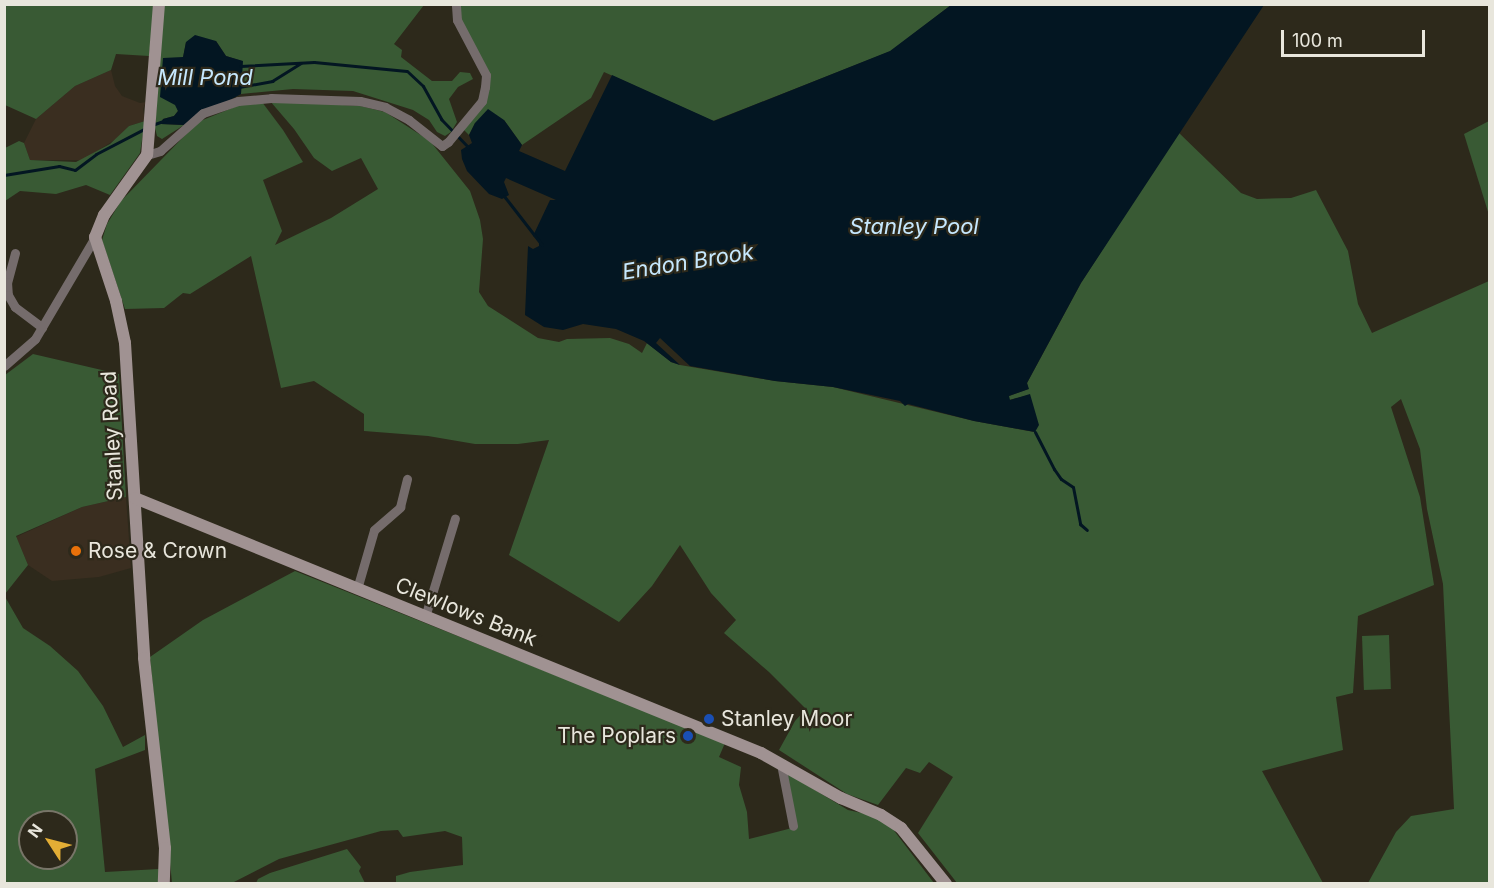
<!DOCTYPE html>
<html>
<head>
<meta charset="utf-8">
<style>
  body { margin:0 }
  #map { position:relative; width:1494px; height:888px; overflow:hidden; background:#2d291b; font-family:Inter,sans-serif }
  div>[style] { position:absolute }
  .commercial>* { inset:0; background:#3a2e20 }
  .green>* { inset:0; background:#395a34; transform-origin:0 0 }
  .water>* { inset:0; background:#031622 }
  .stream>* { height:3px; margin:-1.5px; padding:0 1.5px; transform-origin:1.5px; border-radius:1.5px; background:#031622 }
  .street>* { height:9px; margin:-4.5px; padding:0 4.5px; transform-origin:4.5px; border-radius:4.5px; background:#756c6c }
  .secondary>* { height:12px; margin:-6px; padding:0 6px; transform-origin:6px; border-radius:6px; background:#a09292 }
  .dots>* { width:16px; height:16px; translate:-50% -50%; box-sizing:border-box; border:3px solid #2d291b; border-radius:50% }
  span { translate:-50% -50%; white-space:nowrap; text-align:center; line-height:1.15; -webkit-text-stroke:4.5px #2d291b; paint-order:stroke }
  .street-label { font-size:21px; color:#e8e6dc }
  .poi-label { font-size:21px; color:#e8e6dc }
  .left { translate:0 -50%; text-align:left }
  .right { translate:-100% -50%; text-align:right }
  .water-label { font-size:22px; color:#c6e8fe; font-style:italic }
  .frame { position:absolute; inset:0; border:6px solid #e8e6dc; pointer-events:none }
  .north { position:absolute; left:18px; top:810px; width:60px; height:60px; box-sizing:border-box; background:#2d291b; border:2px solid #787568; border-radius:50%; rotate:306deg; font-size:16px; font-weight:700; line-height:24px; text-align:center; color:#e8e6dc }
  .north::after { content:''; display:block; margin:auto; width:21px; height:27px; background:#e3ae35; clip-path:polygon(50% 0,100% 100%,50% 72%,0 100%) }
  .scale { position:absolute; left:1281px; top:30px; width:144px; height:27px; box-sizing:border-box; border:3px solid #e8e6dc; border-top:0; padding-left:8px; font-size:18px; line-height:21px; white-space:nowrap; color:#e8e6dc; -webkit-text-stroke:4px #2d291b; paint-order:stroke }
</style>
</head>
<body>
<div id="map">
  <div class="commercial">
    <div style="clip-path:polygon(111px 70px,115px 86px,122px 96px,140px 103px,146px 102px,143px 109px,145px 121px,129px 126px,116px 139px,83px 160px,30px 160px,24px 143px,36px 119px,75px 86px)"></div>
    <div style="clip-path:polygon(126px 497px,131px 568px,99px 577px,52px 581px,28px 565px,16px 537px,82px 507px)"></div>
  </div>
  <div class="green">
    <div style="clip-path:polygon(5px 5px,155px 5px,149px 56px,116px 54px,111px 70px,75px 86px,36px 119px,5px 105px)"></div>
    <div style="clip-path:polygon(164px 5px,424px 5px,394px 44px,402px 50px,401px 57px,432px 81px,452px 81px,460px 72px,470px 73px,473px 79px,458px 87px,449px 99px,457px 122px,451px 132px,445px 136px,437px 132px,429px 120px,413px 110px,353px 91px,293px 89px,241px 94px,242px 61px,226px 56px,216px 41px,186px 42px,183px 58px,163px 58px,178px 111px,174px 116px,163px 119px,161px 124px,184px 125px,162px 139px,157px 136px,155px 128px)"></div>
    <div style="clip-path:polygon(460px 5px,951px 5px,891px 51px,713px 121px,604px 72px,591px 98px,522px 145px,504px 120px,475px 123px,469px 135px,463px 129px,480px 106px,489px 72px,460px 18px)"></div>
    <div style="clip-path:polygon(270px 101px,360px 106px,385px 112px,430px 141px,470px 191px,480px 220px,483px 239px,479px 292px,488px 306px,538px 338px,559px 342px,567px 339px,610px 338px,629px 344px,642px 353px,647px 343px,671px 362px,680px 365px,775px 381px,833px 387px,974px 421px,1034px 432px,1029px 395px,1009px 400px,1009px 396px,1028px 389px,1027px 383px,1081px 283px,1178px 132px,1241px 193px,1257px 199px,1291px 198px,1316px 190px,1348px 251px,1358px 304px,1372px 333px,1489px 281px,1489px 883px,1368px 883px,1396px 832px,1411px 816px,1454px 809px,1443px 584px,1427px 509px,1420px 449px,1401px 399px,1391px 407px,1420px 497px,1434px 585px,1358px 616px,1353px 693px,1336px 697px,1343px 750px,1262px 771px,1323px 883px,957px 883px,918px 833px,953px 777px,929px 762px,920px 773px,906px 768px,878px 805px,847px 794px,779px 750px,795px 721px,806px 709px,769px 672px,724px 633px,736px 620px,711px 593px,680px 545px,652px 586px,619px 622px,509px 555px,549px 440px,518px 444px,475px 444px,428px 436px,364px 431px,364px 414px,314px 381px,281px 388px,251px 256px,190px 294px,183px 293px,164px 308px,125px 309px,102px 240px,107px 224px,121px 201px,198px 122px,242px 104px,262px 102px,283px 130px,303px 162px,263px 180px,282px 231px,275px 245px,331px 218px,378px 189px,361px 158px,332px 171px,314px 158px,294px 129px)"></div>
    <div style="clip-path:polygon(145px 121px,140px 153px,110px 195px,86px 185px,56px 194px,20px 191px,5px 201px,5px 148px,19px 141px,24px 143px,30px 160px,76px 162px,110px 144px,129px 126px)"></div>
    <div style="clip-path:polygon(1489px 121px,1489px 215px,1464px 134px)"></div>
    <div style="clip-path:polygon(33px 354px,119px 374px,126px 497px,82px 507px,16px 536px,28px 565px,5px 594px,5px 375px)"></div>
    <div style="clip-path:polygon(295px 571px,725px 743px,719px 757px,741px 767px,739px 785px,747px 812px,749px 839px,796px 827px,785px 772px,848px 810px,866px 814px,889px 824px,934px 883px,396px 883px,396px 876px,410px 872px,463px 865px,462px 837px,445px 831px,403px 837px,398px 830px,381px 831px,279px 859px,232px 883px,172px 883px,150px 657px,203px 620px)"></div>
    <div style="clip-path:polygon(evenodd,4px 595px,23px 628px,50px 646px,78px 671px,103px 706px,123px 747px,145px 735px,145px 750px,95px 769px,105px 872px,159px 869px,158px 883px,5px 883px,4px 595px,30px 822px,66px 822px,66px 858px,30px 858px,30px 822px)"></div>
    <div style="left:1389px;top:635px;width:54px;height:27px;rotate:88deg"></div>
    <div style="clip-path:polygon(347px 849px,361px 867px,359px 871px,365px 883px,256px 883px,258px 879px,270px 873px)"></div>
  </div>
  <div class="water">
    <div style="clip-path:polygon(951px 5px,1264px 5px,1081px 283px,1027px 383px,1029px 389px,1009px 396px,1010px 400px,1030px 394px,1039px 425px,1035px 432px,974px 421px,908px 404px,905px 406px,900px 401px,833px 387px,775px 381px,690px 366px,660px 338px,656px 343px,680px 365px,671px 362px,644px 341px,616px 329px,583px 324px,563px 330px,544px 327px,525px 315px,528px 246px,533px 249px,539px 246px,539px 240px,533px 236px,550px 200px,556px 200px,506px 178px,504px 182px,509px 195px,502px 199px,489px 194px,467px 171px,462px 159px,461px 150px,472px 143px,469px 135px,475px 123px,488px 109px,504px 120px,522px 145px,519px 151px,565px 171px,612px 75px,714px 121px,890px 51px)"></div>
    <div style="clip-path:polygon(195px 35px,216px 41px,226px 56px,243px 61px,241px 94px,184px 125px,161px 124px,163px 119px,174px 116px,178px 111px,175px 105px,160px 97px,163px 58px,183px 57px,186px 42px)"></div>
  </div>
  <div class="stream">
    <div style="left:240px;top:66px;width:74px;rotate:-3.1deg"></div>
    <div style="left:314px;top:62px;width:93px;rotate:5.5deg"></div>
    <div style="left:407px;top:71px;width:22px;rotate:43deg"></div>
    <div style="left:423px;top:86px;width:38px;rotate:61deg"></div>
    <div style="left:441px;top:119px;width:39px;rotate:46deg"></div>
    <div style="left:239px;top:87px;width:34px;rotate:-10deg"></div>
    <div style="left:272px;top:81px;width:34px;rotate:-32deg"></div>
    <div style="left:152px;top:125px;width:15px;rotate:-20deg"></div>
    <div style="left:4px;top:175px;width:56px;rotate:-9.3deg"></div>
    <div style="left:59px;top:166px;width:16px;rotate:14deg"></div>
    <div style="left:75px;top:170px;width:26px;rotate:-37deg"></div>
    <div style="left:96px;top:154px;width:56px;rotate:-27.5deg"></div>
    <div style="left:504px;top:196px;width:62px;rotate:52.2deg"></div>
    <div style="left:1035px;top:432px;width:42px;rotate:62.8deg"></div>
    <div style="left:1054px;top:469px;width:12px;rotate:55deg"></div>
    <div style="left:1061px;top:479px;width:14px;rotate:34deg"></div>
    <div style="left:1073px;top:487px;width:38px;rotate:79deg"></div>
    <div style="left:1080px;top:524px;width:9px;rotate:41deg"></div>
  </div>
  <div class="street">
    <div style="left:147px;top:155px;width:14px;rotate:-17deg"></div>
    <div style="left:160px;top:151px;width:57px;rotate:-41.5deg"></div>
    <div style="left:203px;top:113px;width:37px;rotate:-19deg"></div>
    <div style="left:238px;top:101px;width:33px;rotate:-5deg"></div>
    <div style="left:271px;top:98px;width:89px;rotate:1.9deg"></div>
    <div style="left:360px;top:101px;width:26px;rotate:13deg"></div>
    <div style="left:385px;top:107px;width:27px;rotate:28deg"></div>
    <div style="left:409px;top:120px;width:42px;rotate:38.2deg"></div>
    <div style="left:442px;top:146px;width:7px;rotate:-34deg"></div>
    <div style="left:448px;top:142px;width:53px;rotate:-50.3deg"></div>
    <div style="left:482px;top:101px;width:14px;rotate:-78deg"></div>
    <div style="left:485px;top:87px;width:12px;rotate:-85deg"></div>
    <div style="left:486px;top:75px;width:62px;rotate:-117.8deg"></div>
    <div style="left:457px;top:20px;width:16px;rotate:-94deg"></div>
    <div style="left:15px;top:253px;width:30px;rotate:105deg"></div>
    <div style="left:7px;top:282px;width:13px;rotate:86deg"></div>
    <div style="left:8px;top:295px;width:14px;rotate:60deg"></div>
    <div style="left:15px;top:307px;width:34px;rotate:37deg"></div>
    <div style="left:4px;top:366px;width:41px;rotate:-41.1deg"></div>
    <div style="left:35px;top:339px;width:118px;rotate:-59.5deg"></div>
    <div style="left:357px;top:589px;width:61px;rotate:-73.9deg"></div>
    <div style="left:374px;top:530px;width:35px;rotate:-41deg"></div>
    <div style="left:400px;top:507px;width:29px;rotate:-76deg"></div>
    <div style="left:425px;top:617px;width:103px;rotate:-73.1deg"></div>
    <div style="left:781px;top:764px;width:63px;rotate:79deg"></div>
  </div>
  <div class="secondary">
    <div style="left:159px;top:4px;width:151px;rotate:94.5deg"></div>
    <div style="left:147px;top:155px;width:74px;rotate:125.6deg"></div>
    <div style="left:104px;top:215px;width:24px;rotate:112deg"></div>
    <div style="left:95px;top:237px;width:67px;rotate:71.8deg"></div>
    <div style="left:116px;top:301px;width:43px;rotate:77.9deg"></div>
    <div style="left:125px;top:343px;width:316px;rotate:86.5deg"></div>
    <div style="left:144px;top:658px;width:191px;rotate:83.7deg"></div>
    <div style="left:165px;top:848px;width:36px;rotate:92deg"></div>
    <div style="left:135px;top:498px;width:676px;rotate:22.16deg"></div>
    <div style="left:761px;top:753px;width:92px;rotate:29.4deg"></div>
    <div style="left:841px;top:798px;width:43px;rotate:23deg"></div>
    <div style="left:881px;top:815px;width:24px;rotate:33deg"></div>
    <div style="left:901px;top:828px;width:72px;rotate:51.2deg"></div>
  </div>
  <div class="dots">
    <div style="left:76px;top:551px;background:#e8710a"></div>
    <div style="left:709px;top:719px;background:#1a4fb4"></div>
    <div style="left:688px;top:736px;background:#1a4fb4"></div>
  </div>
  <div class="street-label">
    <span style="left:112px;top:436px;rotate:-93deg">Stanley Road</span>
    <span style="left:466px;top:612px;rotate:22deg">Clewlows Bank</span>
  </div>
  <div class="poi-label">
    <span class="left" style="left:88px;top:551px">Rose &amp; Crown</span>
    <span class="left" style="left:721px;top:719px">Stanley Moor</span>
    <span class="right" style="left:676px;top:736px">The Poplars</span>
  </div>
  <div class="water-label">
    <span style="left:205px;top:78px">Mill Pond</span>
    <span style="left:914px;top:227px">Stanley Pool</span>
    <span style="left:688px;top:262px;rotate:-9deg">Endon Brook</span>
  </div>
  <div class="frame"></div>
  <div class="north">N</div>
  <div class="scale">100 m</div>
</div>
</body>
</html>
